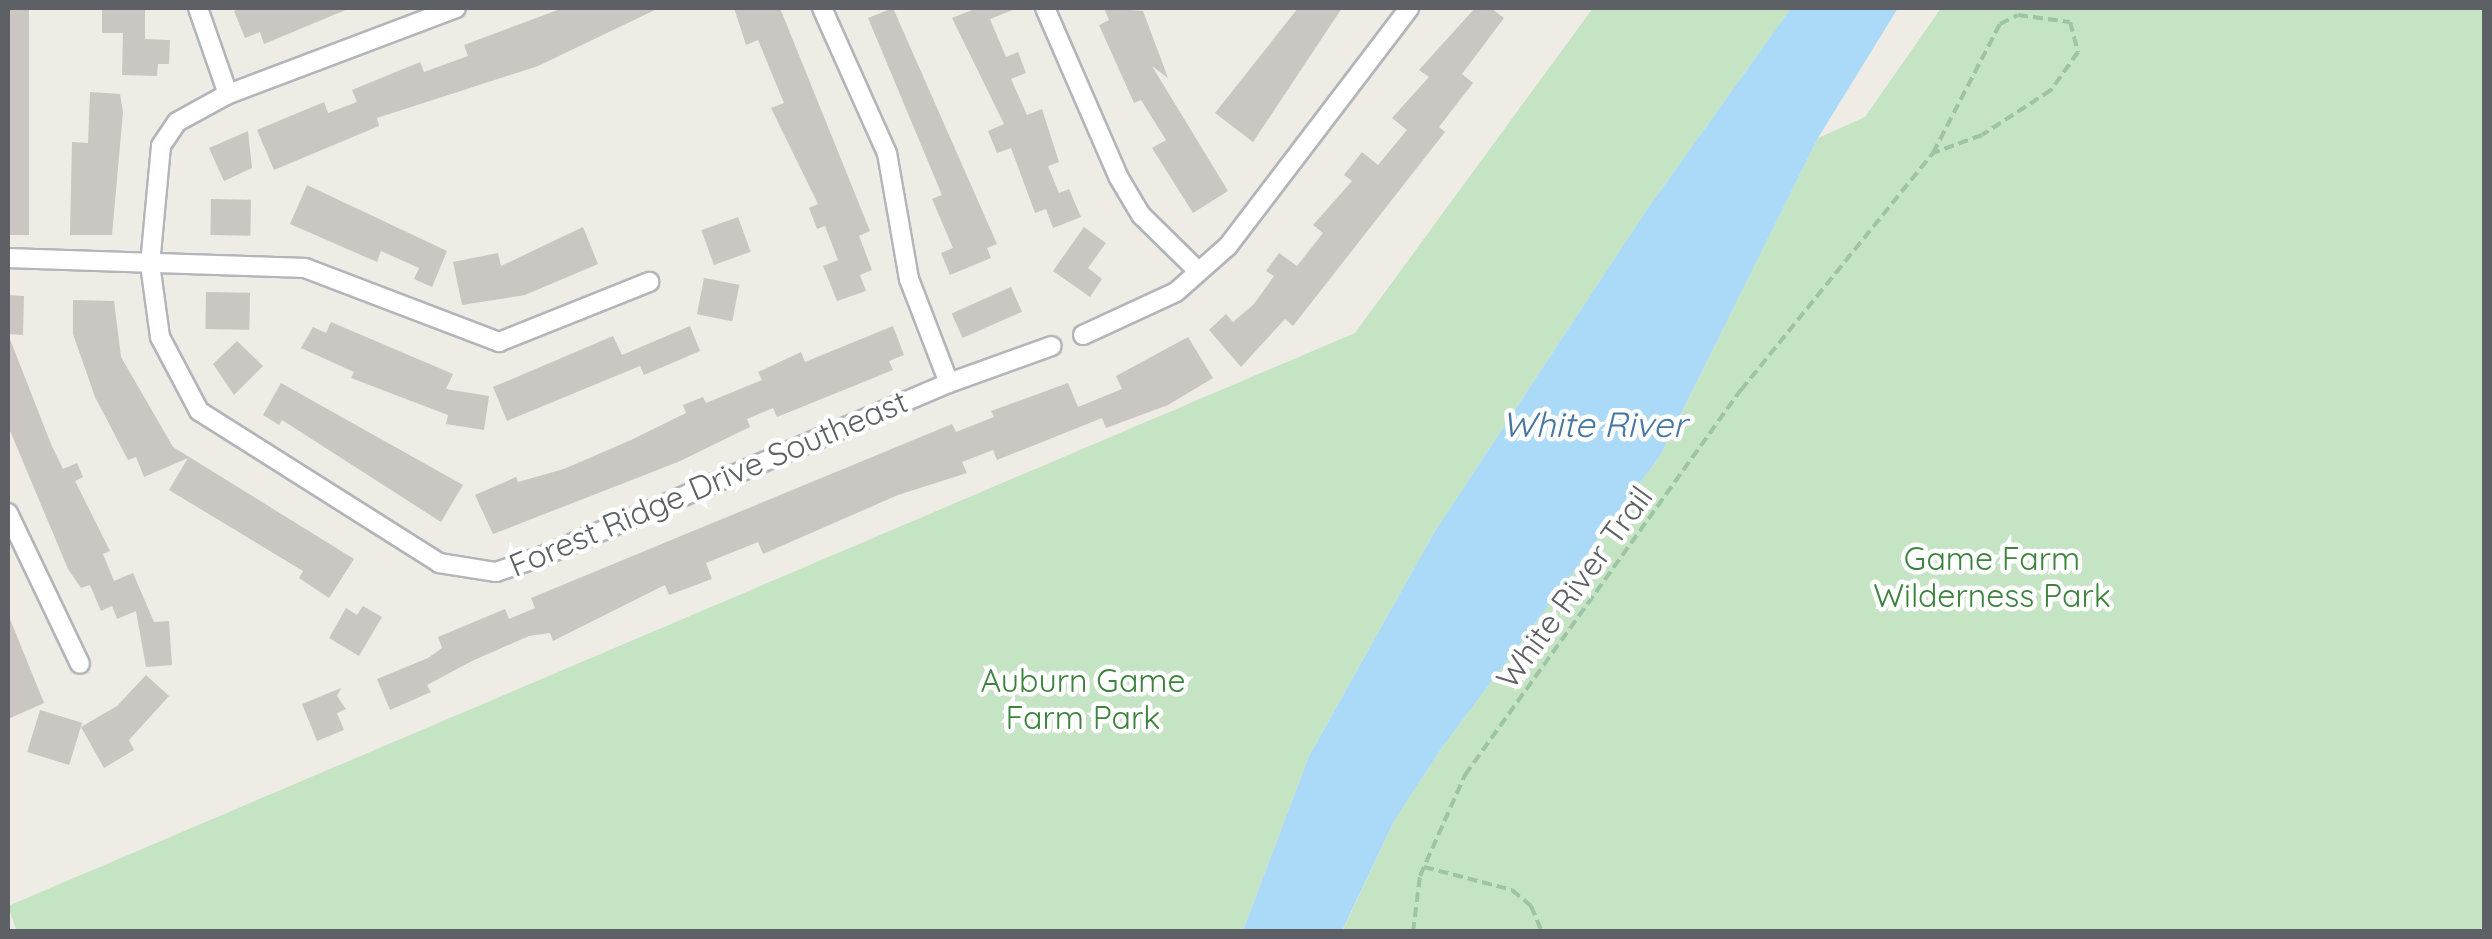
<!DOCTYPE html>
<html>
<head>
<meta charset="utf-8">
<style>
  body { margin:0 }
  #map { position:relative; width:2492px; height:939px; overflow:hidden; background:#eeece5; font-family:Quicksand,sans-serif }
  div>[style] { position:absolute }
  .green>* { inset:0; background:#c5e4c3 }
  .water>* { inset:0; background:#abdaf8 }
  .building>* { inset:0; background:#cac6c2; transform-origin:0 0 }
  .path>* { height:4px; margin-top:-2px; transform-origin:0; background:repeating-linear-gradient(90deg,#9ec4a6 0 10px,transparent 0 15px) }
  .roads { filter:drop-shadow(2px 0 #b2b5b9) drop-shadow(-2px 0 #b2b5b9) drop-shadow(0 2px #b2b5b9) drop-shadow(0 -2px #b2b5b9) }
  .street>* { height:18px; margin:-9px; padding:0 9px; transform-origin:9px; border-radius:9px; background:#fff }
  span { translate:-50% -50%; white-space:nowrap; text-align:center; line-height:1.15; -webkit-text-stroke:9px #fff; paint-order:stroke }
  .street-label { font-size:32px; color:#5d6064 }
  .park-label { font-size:32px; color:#3c843d }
  .water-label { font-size:35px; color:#4676a1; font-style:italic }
  .frame { position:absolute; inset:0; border:10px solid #5d6064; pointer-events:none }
</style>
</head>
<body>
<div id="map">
  <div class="green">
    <div style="clip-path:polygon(1593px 8px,1791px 8px,1648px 208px,1435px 531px,1309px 756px,1243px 931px,17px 932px,8px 906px,1355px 333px)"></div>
    <div style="clip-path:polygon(1941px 8px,2484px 8px,2484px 931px,1342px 932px,1394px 821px,1441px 749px,1660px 456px,1818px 138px,1865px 117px)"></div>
  </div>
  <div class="water">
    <div style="clip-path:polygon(1791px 8px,1898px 8px,1818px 138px,1660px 456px,1441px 749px,1394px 821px,1342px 931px,1243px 931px,1309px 756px,1435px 531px,1648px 208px)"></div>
  </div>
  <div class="building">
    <div style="left:8px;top:8px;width:21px;height:227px"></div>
    <div style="clip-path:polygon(102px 8px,145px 8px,145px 39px,170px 40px,169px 64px,158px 64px,157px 76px,122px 75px,123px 33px,102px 33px)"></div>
    <div style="clip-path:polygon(241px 8px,348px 8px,348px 9px,264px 44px,260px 32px,245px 38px,234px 11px)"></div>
    <div style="clip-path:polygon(563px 8px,659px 8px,538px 66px,377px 118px,379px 126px,274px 170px,257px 130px,324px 102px,328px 113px,357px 102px,352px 90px,420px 62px,424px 72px,468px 56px,464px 45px)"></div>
    <div style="clip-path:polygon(734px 8px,780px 8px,870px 231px,859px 236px,872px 270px,860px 275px,866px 291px,837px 301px,823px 266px,838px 260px,825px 226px,817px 229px,809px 208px,818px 204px,771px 108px,784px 103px,758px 40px,746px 45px)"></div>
    <div style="clip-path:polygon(893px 8px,997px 244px,987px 248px,991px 258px,950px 275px,941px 253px,953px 248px,932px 199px,942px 195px,868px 18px)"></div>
    <div style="clip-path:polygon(977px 8px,1018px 8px,990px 19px,1006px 57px,1018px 52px,1026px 73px,1011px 79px,1027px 115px,1042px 109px,1059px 162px,1048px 166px,1059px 193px,1069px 189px,1081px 217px,1053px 228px,1046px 209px,1035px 213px,1011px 148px,997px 153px,988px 131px,1004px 124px,952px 18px)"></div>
    <div style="clip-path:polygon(1104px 8px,1143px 11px,1168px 78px,1152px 66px,1228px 191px,1193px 213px,1152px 148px,1166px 140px,1141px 100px,1134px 103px,1099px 25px,1109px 20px)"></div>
    <div style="clip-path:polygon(1298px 8px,1342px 8px,1253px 142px,1215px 113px)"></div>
    <div style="clip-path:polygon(1475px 8px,1491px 8px,1504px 18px,1462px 74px,1473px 83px,1439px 127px,1445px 132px,1293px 326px,1285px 319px,1241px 367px,1209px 330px,1226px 314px,1233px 322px,1254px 304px,1274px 276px,1266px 271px,1279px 253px,1297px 266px,1323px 233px,1313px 225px,1352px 181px,1344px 175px,1362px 152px,1378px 165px,1407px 130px,1392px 118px,1429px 77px,1419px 70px)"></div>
    <div style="clip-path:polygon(90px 92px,120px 94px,123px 112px,112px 235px,70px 235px,72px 142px,88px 143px)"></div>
    <div style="clip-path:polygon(248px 131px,252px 168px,224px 181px,209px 148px)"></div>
    <div style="clip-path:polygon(307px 185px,447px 251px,432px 287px,414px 279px,419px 268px,381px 251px,377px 262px,290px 224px)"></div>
    <div style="left:211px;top:199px;width:40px;height:36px;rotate:1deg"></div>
    <div style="left:738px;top:217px;width:37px;height:39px;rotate:70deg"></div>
    <div style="clip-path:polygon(583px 227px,598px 264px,525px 295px,462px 305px,453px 262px,498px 253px,501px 266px)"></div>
    <div style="clip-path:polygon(1084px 227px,1106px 243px,1088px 268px,1102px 279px,1090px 297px,1053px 271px)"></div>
    <div style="left:704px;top:278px;width:36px;height:37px;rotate:11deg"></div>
    <div style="left:1011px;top:287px;width:27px;height:65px;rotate:66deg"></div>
    <div style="left:206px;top:292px;width:44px;height:37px;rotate:1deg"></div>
    <div style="clip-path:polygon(8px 295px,24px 296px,23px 335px,8px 334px,51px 444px,63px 469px,77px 463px,83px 477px,75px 481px,110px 551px,103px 554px,114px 581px,133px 573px,154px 622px,169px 621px,172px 665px,146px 667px,136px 611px,117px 619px,112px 606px,101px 611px,90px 585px,81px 588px,68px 569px,8px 426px)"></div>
    <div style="clip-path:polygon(73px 300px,114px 301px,121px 357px,173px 447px,354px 559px,329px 598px,299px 578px,303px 571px,169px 490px,188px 458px,144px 477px,136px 457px,128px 460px,95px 397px,73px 334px)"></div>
    <div style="clip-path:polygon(331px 322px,453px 374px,446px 389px,489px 396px,484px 430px,446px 424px,448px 415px,351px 378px,354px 372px,301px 348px,313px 327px,326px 333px)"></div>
    <div style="clip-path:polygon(690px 326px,700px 351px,644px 375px,640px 366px,507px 421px,493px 387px,613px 336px,622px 355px)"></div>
    <div style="clip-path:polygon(893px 326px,904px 355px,889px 361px,893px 370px,777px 417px,773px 408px,747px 419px,750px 427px,678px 462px,493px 534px,475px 495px,516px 477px,518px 482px,564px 469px,631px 440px,686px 413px,683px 405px,703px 397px,706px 403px,762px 380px,758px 372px,801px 352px,805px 362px)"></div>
    <div style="clip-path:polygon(1188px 337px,1213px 378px,1168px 405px,1106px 428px,1102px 418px,997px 460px,993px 450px,962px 462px,967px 473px,898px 495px,763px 554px,758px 542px,706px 563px,712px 579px,669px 595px,665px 585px,553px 641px,550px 633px,529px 636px,472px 661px,427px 685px,431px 692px,390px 710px,377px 679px,428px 658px,442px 648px,438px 637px,505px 609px,509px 619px,535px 608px,531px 598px,952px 424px,956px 432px,994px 417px,991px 411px,1068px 383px,1078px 407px,1122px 389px,1116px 376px)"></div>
    <div style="clip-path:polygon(237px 341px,263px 366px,234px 395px,213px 364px)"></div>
    <div style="clip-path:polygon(281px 383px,463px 485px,441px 522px,282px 420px,279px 425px,263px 415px)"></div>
    <div style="clip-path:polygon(363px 606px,382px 617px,359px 656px,329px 638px,346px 608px,357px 615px)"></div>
    <div style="clip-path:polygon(8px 614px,44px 703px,8px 719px)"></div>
    <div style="clip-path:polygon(146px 675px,169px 696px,129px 740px,134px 750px,104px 768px,81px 727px,117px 706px)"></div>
    <div style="clip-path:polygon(341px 688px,337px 696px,346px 709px,337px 713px,344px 730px,317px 741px,302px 704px)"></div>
    <div style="left:40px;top:710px;width:44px;height:44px;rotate:17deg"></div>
  </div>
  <div class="path">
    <div style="left:1424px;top:867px;width:91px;rotate:14.6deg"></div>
    <div style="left:1512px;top:890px;width:25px;rotate:40deg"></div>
    <div style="left:1531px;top:906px;width:28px;rotate:67deg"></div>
    <div style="left:1413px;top:932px;width:56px;rotate:-82.9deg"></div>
    <div style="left:1420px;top:876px;width:111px;rotate:-66deg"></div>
    <div style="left:1465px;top:775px;width:474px;rotate:-54.4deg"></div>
    <div style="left:1741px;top:390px;width:305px;rotate:-51deg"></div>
    <div style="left:1933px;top:153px;width:145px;rotate:-62.6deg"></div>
    <div style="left:2000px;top:24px;width:20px;rotate:-27deg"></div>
    <div style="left:2018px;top:15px;width:52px;rotate:7.7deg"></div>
    <div style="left:2070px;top:22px;width:31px;rotate:75deg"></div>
    <div style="left:2078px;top:52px;width:47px;rotate:125.4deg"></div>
    <div style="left:2051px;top:90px;width:82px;rotate:146.9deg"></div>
    <div style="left:1982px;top:135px;width:52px;rotate:159.8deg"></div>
  </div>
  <div class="roads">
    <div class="street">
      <div style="left:198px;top:8px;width:91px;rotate:70.8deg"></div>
      <div style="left:456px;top:8px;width:244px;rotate:159.3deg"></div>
      <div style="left:228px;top:94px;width:58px;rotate:151.2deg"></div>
      <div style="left:177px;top:122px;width:29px;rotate:124deg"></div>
      <div style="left:161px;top:146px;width:119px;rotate:95.3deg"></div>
      <div style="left:150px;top:264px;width:74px;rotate:82.2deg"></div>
      <div style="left:160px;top:337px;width:84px;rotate:62.2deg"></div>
      <div style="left:199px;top:411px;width:284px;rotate:32.3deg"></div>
      <div style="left:439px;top:563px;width:58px;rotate:9deg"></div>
      <div style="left:496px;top:572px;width:50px;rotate:-18.8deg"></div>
      <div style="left:543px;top:556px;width:441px;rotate:-23.1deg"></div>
      <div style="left:949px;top:383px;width:109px;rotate:-19.8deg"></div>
      <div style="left:822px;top:8px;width:159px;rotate:65.9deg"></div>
      <div style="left:887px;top:153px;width:128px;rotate:80.1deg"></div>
      <div style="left:909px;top:279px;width:111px;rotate:69deg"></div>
      <div style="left:1045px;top:8px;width:185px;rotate:66.5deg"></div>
      <div style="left:1119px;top:178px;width:43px;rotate:59.3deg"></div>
      <div style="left:1141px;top:215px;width:78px;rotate:44.5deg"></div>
      <div style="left:8px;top:258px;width:297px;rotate:1.9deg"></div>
      <div style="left:305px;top:268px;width:208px;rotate:20.9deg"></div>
      <div style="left:499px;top:342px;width:162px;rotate:-21.8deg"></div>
      <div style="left:1083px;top:335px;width:102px;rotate:-24.8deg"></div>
      <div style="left:1176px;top:292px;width:69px;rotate:-41.5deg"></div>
      <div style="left:1228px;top:246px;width:299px;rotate:-52.7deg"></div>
      <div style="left:8px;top:513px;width:167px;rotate:64.5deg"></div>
    </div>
  </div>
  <div class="street-label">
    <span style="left:708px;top:483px;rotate:-23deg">Forest Ridge Drive Southeast</span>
    <span style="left:1574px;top:587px;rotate:-54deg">White River Trail</span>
  </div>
  <div class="park-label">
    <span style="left:1992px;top:577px">Game Farm<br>Wilderness Park</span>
    <span style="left:1083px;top:699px">Auburn Game<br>Farm Park</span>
  </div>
  <div class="water-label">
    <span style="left:1594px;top:424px">White River</span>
  </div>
  <div class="frame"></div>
</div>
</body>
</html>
